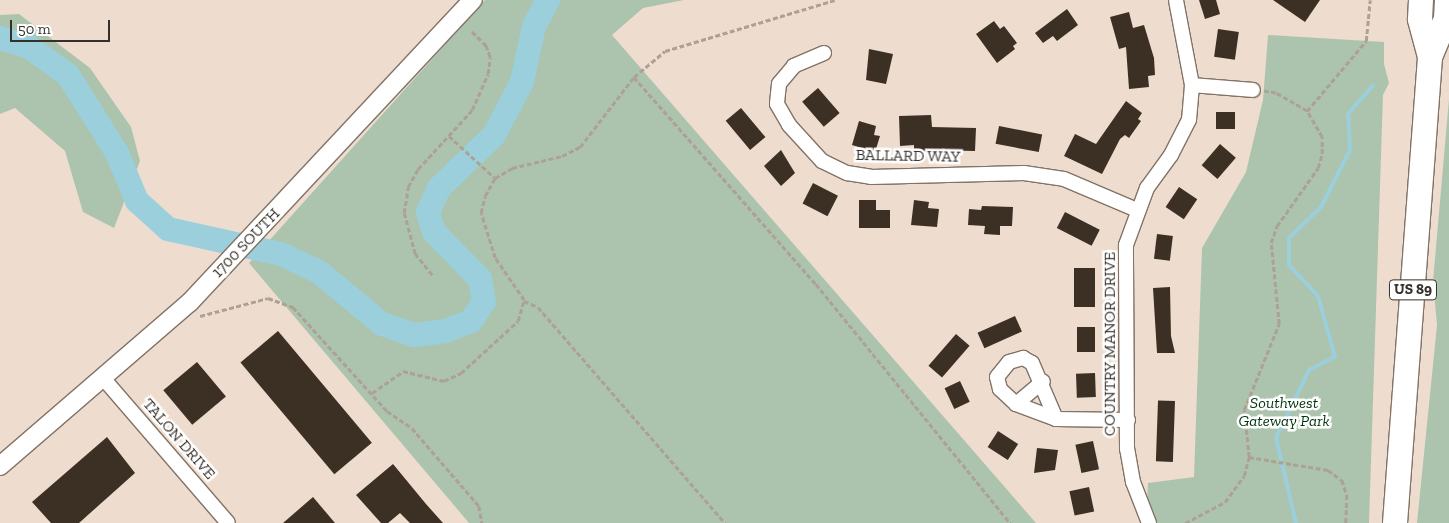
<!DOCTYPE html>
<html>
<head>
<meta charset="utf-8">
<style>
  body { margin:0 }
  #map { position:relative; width:1449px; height:523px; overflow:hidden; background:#eeddcf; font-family:"Zilla Slab",serif }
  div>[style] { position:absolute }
  .green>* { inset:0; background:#acc4ae }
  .stream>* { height:4px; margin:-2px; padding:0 2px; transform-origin:2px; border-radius:2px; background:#9acfdb }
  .river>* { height:24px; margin:-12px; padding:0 12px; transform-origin:12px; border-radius:12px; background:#9acfdb }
  .building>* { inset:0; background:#3c2f24; transform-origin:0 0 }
  .path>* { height:2.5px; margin-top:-1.25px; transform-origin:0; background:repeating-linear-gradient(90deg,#ada094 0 5px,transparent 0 7.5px) }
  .roads { filter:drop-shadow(1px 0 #827366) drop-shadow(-1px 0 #827366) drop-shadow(0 1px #827366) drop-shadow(0 -1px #827366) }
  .minor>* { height:14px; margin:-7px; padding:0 7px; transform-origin:7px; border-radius:7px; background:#fff }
  .tertiary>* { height:18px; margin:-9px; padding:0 9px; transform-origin:9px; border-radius:9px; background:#fff }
  .trunk>* { height:24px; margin:-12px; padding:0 12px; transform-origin:12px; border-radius:12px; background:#fff }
  span { translate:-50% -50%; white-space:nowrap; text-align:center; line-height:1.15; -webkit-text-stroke:5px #fff; paint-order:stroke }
  .shield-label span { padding:1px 4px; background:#fff; border:1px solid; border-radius:4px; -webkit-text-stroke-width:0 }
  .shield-label { font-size:15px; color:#36302a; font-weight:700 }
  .street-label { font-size:16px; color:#36302a }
  .park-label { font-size:16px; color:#00350c; font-style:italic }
  .scale { position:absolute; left:10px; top:20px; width:100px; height:22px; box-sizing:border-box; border:2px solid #36302a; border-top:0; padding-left:6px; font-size:15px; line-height:18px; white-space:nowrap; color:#36302a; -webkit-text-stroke:4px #fff; paint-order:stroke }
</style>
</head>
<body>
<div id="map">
  <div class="green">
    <div style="clip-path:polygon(485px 0,684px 0,643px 8px,612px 35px,1036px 523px,469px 523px,249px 263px)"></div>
    <div style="clip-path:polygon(19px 14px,90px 68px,131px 127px,140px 161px,114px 228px,83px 212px,65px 151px,15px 108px,0 114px,0 15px)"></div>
    <div style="clip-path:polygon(1268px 35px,1384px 42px,1384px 64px,1389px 83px,1383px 95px,1369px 523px,1146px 523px,1148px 483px,1194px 477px,1202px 248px,1246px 172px,1263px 100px)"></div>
    <div style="clip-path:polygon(1449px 99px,1449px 523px,1417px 523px,1437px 325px,1433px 281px)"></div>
  </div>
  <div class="stream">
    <div style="left:1296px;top:523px;width:87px;rotate:-103.2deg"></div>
    <div style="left:1276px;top:438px;width:76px;rotate:-64.1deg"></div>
    <div style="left:1309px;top:370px;width:29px;rotate:-27deg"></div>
    <div style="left:1335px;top:357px;width:63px;rotate:-105.6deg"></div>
    <div style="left:1318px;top:296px;width:42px;rotate:-133.1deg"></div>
    <div style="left:1289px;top:265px;width:27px;rotate:-90deg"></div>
    <div style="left:1289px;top:238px;width:45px;rotate:-44.1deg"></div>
    <div style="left:1321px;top:207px;width:64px;rotate:-63deg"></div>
    <div style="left:1350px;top:150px;width:36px;rotate:-93deg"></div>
    <div style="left:1348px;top:114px;width:38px;rotate:-49deg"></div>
  </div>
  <div class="river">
    <div style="left:0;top:38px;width:30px;rotate:17deg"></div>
    <div style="left:29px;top:47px;width:48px;rotate:35.7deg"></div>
    <div style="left:68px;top:75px;width:92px;rotate:57.9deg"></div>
    <div style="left:117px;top:153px;width:52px;rotate:67.4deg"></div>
    <div style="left:137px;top:201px;width:42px;rotate:42.1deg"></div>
    <div style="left:168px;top:229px;width:116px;rotate:12.5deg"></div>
    <div style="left:281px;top:254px;width:42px;rotate:25.3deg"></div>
    <div style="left:319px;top:272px;width:82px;rotate:39.5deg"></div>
    <div style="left:382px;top:324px;width:34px;rotate:19deg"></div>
    <div style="left:414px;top:335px;width:31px;rotate:-7deg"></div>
    <div style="left:445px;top:331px;width:28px;rotate:-21deg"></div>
    <div style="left:471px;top:321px;width:23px;rotate:-56deg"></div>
    <div style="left:484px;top:302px;width:23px;rotate:-100deg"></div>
    <div style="left:480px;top:279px;width:66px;rotate:-134.4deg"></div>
    <div style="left:434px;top:232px;width:21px;rotate:-107deg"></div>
    <div style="left:428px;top:212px;width:26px;rotate:-65deg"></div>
    <div style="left:439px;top:188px;width:76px;rotate:-43.9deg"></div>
    <div style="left:494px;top:135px;width:60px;rotate:-62.2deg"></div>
    <div style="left:522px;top:82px;width:57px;rotate:-77.9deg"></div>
    <div style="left:534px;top:26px;width:30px;rotate:-62deg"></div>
  </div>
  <div class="building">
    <div style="clip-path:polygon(1199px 0,1216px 0,1220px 14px,1205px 19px)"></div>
    <div style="clip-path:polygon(1273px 0,1320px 0,1305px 22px)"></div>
    <div style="clip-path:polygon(1067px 9px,1078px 25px,1057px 41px,1053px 36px,1043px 43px,1035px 33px)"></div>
    <div style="clip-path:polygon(1129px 12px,1133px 28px,1144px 25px,1154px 58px,1155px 75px,1148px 76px,1149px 87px,1129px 89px,1126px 47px,1119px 49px,1110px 17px)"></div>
    <div style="clip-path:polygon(994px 21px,1000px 29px,1004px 26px,1017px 43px,1013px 46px,1015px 49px,997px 63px,976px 34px)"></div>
    <div style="left:1218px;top:29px;width:21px;height:28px;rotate:8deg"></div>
    <div style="clip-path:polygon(869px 49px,893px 54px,886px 84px,866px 80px)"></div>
    <div style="left:818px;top:88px;width:33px;height:21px;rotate:49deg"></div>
    <div style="clip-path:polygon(1126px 101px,1142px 113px,1138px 119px,1141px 121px,1129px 138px,1125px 135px,1120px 139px,1102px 174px,1064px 156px,1075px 134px,1096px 144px)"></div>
    <div style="left:741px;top:108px;width:38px;height:20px;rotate:50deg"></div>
    <div style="left:1216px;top:112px;width:19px;height:17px"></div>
    <div style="clip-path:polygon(931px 115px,932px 127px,976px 128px,975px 151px,932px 150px,932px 153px,914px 154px,914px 145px,900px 146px,899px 116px)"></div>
    <div style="clip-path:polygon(859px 121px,876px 126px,874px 135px,880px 136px,875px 152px,852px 145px)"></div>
    <div style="left:999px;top:126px;width:44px;height:18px;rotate:11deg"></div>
    <div style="left:1220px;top:144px;width:21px;height:28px;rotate:41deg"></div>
    <div style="clip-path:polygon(781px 150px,795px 173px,781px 186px,764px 166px)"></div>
    <div style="left:813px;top:183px;width:28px;height:23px;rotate:27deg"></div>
    <div style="left:1179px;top:187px;width:22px;height:24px;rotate:34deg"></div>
    <div style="clip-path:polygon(859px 200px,876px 200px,876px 210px,890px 210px,890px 228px,859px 228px)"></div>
    <div style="clip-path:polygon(914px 200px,929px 202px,928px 208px,939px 209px,937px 227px,911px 225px)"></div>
    <div style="clip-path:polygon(982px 206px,1013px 207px,1012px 226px,1000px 226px,1000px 235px,984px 234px,985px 226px,968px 225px,969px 209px,981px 210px)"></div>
    <div style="left:1065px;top:212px;width:39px;height:18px;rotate:27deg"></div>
    <div style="left:1157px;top:234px;width:16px;height:25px;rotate:7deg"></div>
    <div style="left:1074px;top:268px;width:21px;height:39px"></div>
    <div style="clip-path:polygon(1170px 287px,1171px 336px,1175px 353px,1157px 353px,1153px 288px)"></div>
    <div style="left:1015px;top:316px;width:17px;height:41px;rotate:66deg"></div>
    <div style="left:1077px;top:327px;width:18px;height:25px"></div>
    <div style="left:278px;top:331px;width:146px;height:49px;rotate:50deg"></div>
    <div style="left:956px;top:334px;width:18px;height:42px;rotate:41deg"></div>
    <div style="left:197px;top:362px;width:45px;height:44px;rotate:50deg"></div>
    <div style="left:1095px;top:373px;width:24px;height:19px;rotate:88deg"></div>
    <div style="left:960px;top:381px;width:23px;height:17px;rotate:65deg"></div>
    <div style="left:1175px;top:401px;width:61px;height:17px;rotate:92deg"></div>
    <div style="left:998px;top:431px;width:24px;height:19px;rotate:33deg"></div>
    <div style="clip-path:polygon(107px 437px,135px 473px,79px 523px,51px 523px,32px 502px)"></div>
    <div style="left:1093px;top:441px;width:29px;height:18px;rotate:78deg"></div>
    <div style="clip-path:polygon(1037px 448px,1058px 450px,1055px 470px,1034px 473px)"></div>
    <div style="clip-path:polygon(393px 464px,426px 504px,443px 523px,410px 523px,400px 513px,388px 523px,381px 523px,356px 495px)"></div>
    <div style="left:1089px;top:487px;width:25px;height:20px;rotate:78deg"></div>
    <div style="clip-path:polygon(313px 497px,335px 523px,283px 523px)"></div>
  </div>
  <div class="path">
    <div style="left:634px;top:77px;width:276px;rotate:48.7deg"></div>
    <div style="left:816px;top:284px;width:308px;rotate:50.9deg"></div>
    <div style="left:1307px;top:111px;width:92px;rotate:-49.9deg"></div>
    <div style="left:1366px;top:41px;width:41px;rotate:-84.4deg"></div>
    <div style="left:449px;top:136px;width:62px;rotate:42.4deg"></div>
    <div style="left:432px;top:275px;width:27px;rotate:-129deg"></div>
    <div style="left:415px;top:254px;width:42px;rotate:-105deg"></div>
    <div style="left:404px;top:213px;width:26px;rotate:-81deg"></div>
    <div style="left:408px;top:187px;width:21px;rotate:-61deg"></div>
    <div style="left:418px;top:169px;width:80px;rotate:-47.5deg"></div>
    <div style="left:472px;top:110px;width:39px;rotate:-66deg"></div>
    <div style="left:488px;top:74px;width:17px;rotate:-83deg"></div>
    <div style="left:490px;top:57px;width:12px;rotate:-110deg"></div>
    <div style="left:486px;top:46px;width:20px;rotate:-135deg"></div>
    <div style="left:524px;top:301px;width:15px;rotate:23deg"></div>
    <div style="left:538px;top:307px;width:286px;rotate:49.1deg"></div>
    <div style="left:200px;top:316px;width:70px;rotate:-14.8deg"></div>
    <div style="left:268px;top:298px;width:27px;rotate:20deg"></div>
    <div style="left:293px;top:307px;width:140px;rotate:47.9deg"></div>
    <div style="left:387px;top:411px;width:30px;rotate:34deg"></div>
    <div style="left:412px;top:428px;width:103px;rotate:49.3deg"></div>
    <div style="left:479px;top:506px;width:17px;rotate:80deg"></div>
    <div style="left:372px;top:393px;width:38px;rotate:-35deg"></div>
    <div style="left:403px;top:371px;width:42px;rotate:13.7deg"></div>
    <div style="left:444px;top:381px;width:19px;rotate:-25deg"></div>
    <div style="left:461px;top:373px;width:77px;rotate:-42.4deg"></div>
    <div style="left:518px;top:321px;width:22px;rotate:-74deg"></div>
    <div style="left:524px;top:300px;width:51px;rotate:-124.6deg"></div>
    <div style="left:495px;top:258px;width:47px;rotate:-107.3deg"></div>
    <div style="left:481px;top:213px;width:17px;rotate:-77deg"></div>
    <div style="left:485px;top:196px;width:21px;rotate:-61deg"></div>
    <div style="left:495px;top:178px;width:20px;rotate:-30deg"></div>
    <div style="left:512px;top:168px;width:51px;rotate:-13.5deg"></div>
    <div style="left:562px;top:156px;width:20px;rotate:-27deg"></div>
    <div style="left:580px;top:147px;width:88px;rotate:-52.4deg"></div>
    <div style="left:634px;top:77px;width:40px;rotate:-40deg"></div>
    <div style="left:665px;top:51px;width:177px;rotate:-16.7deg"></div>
    <div style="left:1249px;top:457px;width:80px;rotate:9.3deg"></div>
    <div style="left:1328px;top:470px;width:17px;rotate:36deg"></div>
    <div style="left:1342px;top:480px;width:16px;rotate:72deg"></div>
    <div style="left:1347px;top:495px;width:28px;rotate:92deg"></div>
    <div style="left:1185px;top:523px;width:45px;rotate:-27.7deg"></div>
    <div style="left:1225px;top:502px;width:32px;rotate:-54deg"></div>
    <div style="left:1244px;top:476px;width:20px;rotate:-75deg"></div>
    <div style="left:1249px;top:457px;width:47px;rotate:-96.1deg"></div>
    <div style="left:1244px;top:410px;width:93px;rotate:-67.9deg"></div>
    <div style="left:1279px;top:324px;width:81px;rotate:-95.6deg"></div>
    <div style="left:1271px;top:243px;width:18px;rotate:-71deg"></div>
    <div style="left:1277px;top:226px;width:71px;rotate:-54.7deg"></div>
    <div style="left:1318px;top:168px;width:15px;rotate:-74deg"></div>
    <div style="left:1322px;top:154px;width:17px;rotate:-90deg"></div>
    <div style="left:1322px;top:137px;width:30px;rotate:-120deg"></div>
    <div style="left:1307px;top:111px;width:36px;rotate:-150deg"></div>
    <div style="left:1276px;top:93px;width:12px;rotate:-171deg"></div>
  </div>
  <div class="roads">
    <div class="minor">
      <div style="left:824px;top:53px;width:33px;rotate:157deg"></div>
      <div style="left:794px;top:66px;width:23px;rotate:130deg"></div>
      <div style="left:779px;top:84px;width:20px;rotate:96deg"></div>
      <div style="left:777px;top:104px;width:24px;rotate:60deg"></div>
      <div style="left:789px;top:125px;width:49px;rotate:47.5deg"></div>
      <div style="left:822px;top:161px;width:28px;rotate:26deg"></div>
      <div style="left:847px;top:173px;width:24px;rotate:9deg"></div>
      <div style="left:871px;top:177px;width:153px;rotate:-1.5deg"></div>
      <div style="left:1024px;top:173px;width:40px;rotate:8.5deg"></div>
      <div style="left:1064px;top:179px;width:79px;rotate:23deg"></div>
      <div style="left:1192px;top:85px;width:61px;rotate:4.7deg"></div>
      <div style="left:103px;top:378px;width:191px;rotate:49.2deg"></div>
      <div style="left:1016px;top:404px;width:35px;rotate:-40deg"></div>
      <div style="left:1056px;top:419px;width:43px;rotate:-159.4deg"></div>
      <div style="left:1016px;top:404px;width:22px;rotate:-137deg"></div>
      <div style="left:1000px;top:389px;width:12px;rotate:-104deg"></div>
      <div style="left:997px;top:377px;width:19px;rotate:-51deg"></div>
      <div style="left:1009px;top:362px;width:15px;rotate:-16deg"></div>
      <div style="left:1023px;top:358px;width:10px;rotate:29deg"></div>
      <div style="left:1032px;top:363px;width:61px;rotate:66.8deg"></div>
      <div style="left:1056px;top:419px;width:72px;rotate:0.8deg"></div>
      <div style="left:1149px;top:523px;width:44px;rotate:-111.3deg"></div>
      <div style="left:1133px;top:482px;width:34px;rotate:-100deg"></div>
      <div style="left:1127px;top:449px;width:204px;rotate:-90.3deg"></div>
      <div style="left:1126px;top:245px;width:61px;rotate:-69.8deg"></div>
      <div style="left:1147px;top:188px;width:41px;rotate:-54deg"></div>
      <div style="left:1171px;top:155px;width:39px;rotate:-63deg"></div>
      <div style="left:1189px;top:120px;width:35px;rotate:-85deg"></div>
      <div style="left:1192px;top:85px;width:86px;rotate:-100.7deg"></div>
    </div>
    <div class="tertiary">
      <div style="left:0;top:466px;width:251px;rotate:-40.8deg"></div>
      <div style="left:190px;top:302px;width:414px;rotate:-46.9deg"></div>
    </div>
    <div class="trunk">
      <div style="left:1430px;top:57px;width:41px;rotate:-67.2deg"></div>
      <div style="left:1446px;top:19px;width:19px;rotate:-87deg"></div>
      <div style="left:1395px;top:523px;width:467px;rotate:-85.7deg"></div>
      <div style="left:1430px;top:57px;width:39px;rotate:-105deg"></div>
      <div style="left:1420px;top:19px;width:19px;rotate:-87deg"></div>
    </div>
  </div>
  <div class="shield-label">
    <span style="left:1413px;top:290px">US 89</span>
  </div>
  <div class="street-label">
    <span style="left:908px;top:156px;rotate:1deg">BALLARD WAY</span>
    <span style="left:246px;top:243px;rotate:-46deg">1700 SOUTH</span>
    <span style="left:1110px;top:344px;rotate:-90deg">COUNTRY MANOR DRIVE</span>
    <span style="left:179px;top:439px;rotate:49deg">TALON DRIVE</span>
  </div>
  <div class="park-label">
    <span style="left:1284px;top:412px">Southwest<br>Gateway Park</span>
  </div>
  <div class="scale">50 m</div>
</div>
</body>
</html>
